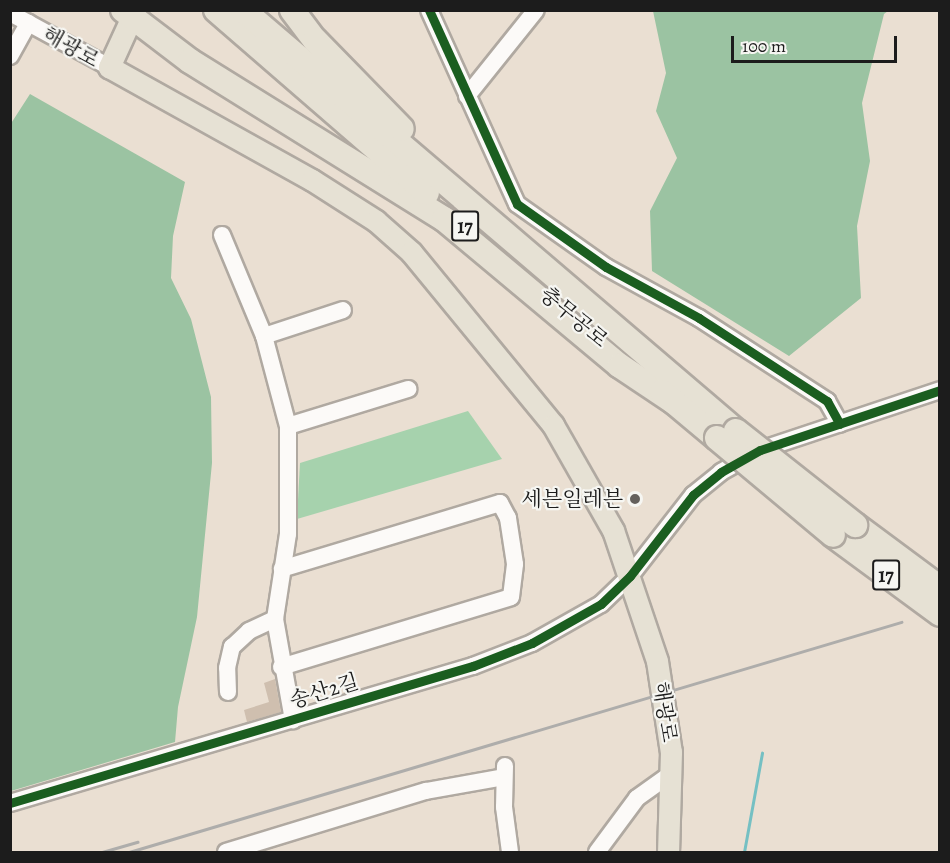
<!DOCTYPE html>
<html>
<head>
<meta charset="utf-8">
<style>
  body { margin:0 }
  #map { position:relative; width:950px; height:863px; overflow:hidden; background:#eadfd2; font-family:Alegreya,"Noto Serif KR",serif }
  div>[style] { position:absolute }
  .green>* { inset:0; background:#a6d2ad }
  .forest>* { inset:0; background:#9bc3a2 }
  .stream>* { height:3px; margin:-1.5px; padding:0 1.5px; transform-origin:1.5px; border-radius:1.5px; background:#75c0c3 }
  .building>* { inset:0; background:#cfbfaf }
  .roads { filter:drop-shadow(2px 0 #b0a9a1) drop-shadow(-2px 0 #b0a9a1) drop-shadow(0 2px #b0a9a1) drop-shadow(0 -2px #b0a9a1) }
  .minor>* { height:16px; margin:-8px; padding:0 8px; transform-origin:8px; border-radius:8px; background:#fcfaf8 }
  .major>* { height:21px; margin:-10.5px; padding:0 10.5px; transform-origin:10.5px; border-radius:10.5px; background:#e6e1d4 }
  .highway>* { height:24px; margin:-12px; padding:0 12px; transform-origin:12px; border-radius:12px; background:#e6e1d4 }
  .rail>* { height:3px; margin:-1.5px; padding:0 1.5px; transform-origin:1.5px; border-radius:1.5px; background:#aeadab }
  .bridges { filter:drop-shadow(2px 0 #b0a9a1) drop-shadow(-2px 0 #b0a9a1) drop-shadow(0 2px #b0a9a1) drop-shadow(0 -2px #b0a9a1) }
  .highway-bridge>* { height:24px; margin:-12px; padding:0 12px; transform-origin:12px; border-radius:12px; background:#e6e1d4 }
  .cycleway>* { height:9px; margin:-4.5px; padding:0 4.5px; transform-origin:4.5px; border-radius:4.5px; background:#1b5e20 }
  .dots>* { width:16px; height:16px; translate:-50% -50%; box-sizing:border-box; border:3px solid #f6f6f2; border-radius:50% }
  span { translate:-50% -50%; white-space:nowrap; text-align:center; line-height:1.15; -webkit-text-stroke:4.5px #f6f6f2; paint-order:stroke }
  .shield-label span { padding:2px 4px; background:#f6f6f2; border:2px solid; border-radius:4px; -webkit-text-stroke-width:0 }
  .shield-label { font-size:20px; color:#1c1c1c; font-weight:700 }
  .street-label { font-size:21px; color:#1c1c1c }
  .poi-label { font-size:21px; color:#1c1c1c }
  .right { translate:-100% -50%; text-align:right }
  .frame { position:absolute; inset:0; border:12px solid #1c1c1c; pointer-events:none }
  .scale { position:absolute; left:731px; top:36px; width:166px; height:27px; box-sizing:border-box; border:3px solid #1c1c1c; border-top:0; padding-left:8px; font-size:18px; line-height:21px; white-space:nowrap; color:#1c1c1c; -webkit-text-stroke:4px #f6f6f2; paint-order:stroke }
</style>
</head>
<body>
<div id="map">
  <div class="green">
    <div style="clip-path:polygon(468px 411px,502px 459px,297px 519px,300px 463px)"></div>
  </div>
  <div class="forest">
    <div style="clip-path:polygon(653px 11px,888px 11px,884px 14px,862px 103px,870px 161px,857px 226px,861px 298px,789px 356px,652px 271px,650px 211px,677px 158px,656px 111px,666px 73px)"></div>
    <div style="clip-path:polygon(30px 94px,185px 182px,173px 236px,171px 278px,191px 319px,211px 397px,212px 463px,197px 617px,178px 707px,175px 742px,11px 791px,10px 125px)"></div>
  </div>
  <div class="stream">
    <div style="left:744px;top:852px;width:101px;rotate:-79.7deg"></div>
  </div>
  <div class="building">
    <div style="clip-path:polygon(275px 679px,281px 712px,247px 722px,244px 710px,269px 702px,264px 683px)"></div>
  </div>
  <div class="roads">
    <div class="minor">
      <div style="left:429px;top:10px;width:213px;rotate:65.6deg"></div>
      <div style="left:517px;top:204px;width:109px;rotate:35.3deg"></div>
      <div style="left:606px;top:267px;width:106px;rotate:28.7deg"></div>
      <div style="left:699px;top:318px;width:153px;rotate:33deg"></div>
      <div style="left:827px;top:401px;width:26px;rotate:61deg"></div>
      <div style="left:10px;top:13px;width:113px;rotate:28.6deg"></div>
      <div style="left:10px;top:56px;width:38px;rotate:-61deg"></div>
      <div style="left:467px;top:96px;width:110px;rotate:-51.3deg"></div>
      <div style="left:222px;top:235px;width:109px;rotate:67.4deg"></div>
      <div style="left:264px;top:336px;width:93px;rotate:75.1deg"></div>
      <div style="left:288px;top:426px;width:108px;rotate:90deg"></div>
      <div style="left:288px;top:534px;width:86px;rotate:98.7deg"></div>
      <div style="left:275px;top:619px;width:103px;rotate:79.9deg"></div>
      <div style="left:264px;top:336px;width:83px;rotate:-18.2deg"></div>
      <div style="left:288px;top:426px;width:126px;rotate:-17.1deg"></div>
      <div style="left:281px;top:667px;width:240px;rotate:-16.9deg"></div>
      <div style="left:511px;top:597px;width:33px;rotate:-83deg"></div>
      <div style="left:515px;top:564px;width:47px;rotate:-98.7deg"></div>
      <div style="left:508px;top:518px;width:17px;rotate:-118deg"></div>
      <div style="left:500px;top:503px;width:228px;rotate:163.2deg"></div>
      <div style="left:228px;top:692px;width:24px;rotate:-92deg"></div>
      <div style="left:227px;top:668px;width:22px;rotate:-77deg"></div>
      <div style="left:232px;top:647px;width:23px;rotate:-43deg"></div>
      <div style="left:249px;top:631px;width:29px;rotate:-25deg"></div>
      <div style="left:505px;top:766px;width:41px;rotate:91.4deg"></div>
      <div style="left:504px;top:807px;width:45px;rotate:82.4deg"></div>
      <div style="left:10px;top:803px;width:483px;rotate:-16.5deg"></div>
      <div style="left:473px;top:666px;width:63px;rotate:-21.3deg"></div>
      <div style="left:532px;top:643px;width:79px;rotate:-29.5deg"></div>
      <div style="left:601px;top:604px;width:40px;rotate:-44deg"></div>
      <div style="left:630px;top:576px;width:103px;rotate:-52.1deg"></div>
      <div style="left:693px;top:495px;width:36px;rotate:-39deg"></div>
      <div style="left:721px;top:472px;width:45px;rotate:-29.4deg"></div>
      <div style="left:760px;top:450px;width:190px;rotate:-18.4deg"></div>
      <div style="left:226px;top:852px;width:209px;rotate:-17deg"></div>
      <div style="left:426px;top:791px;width:79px;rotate:-10.2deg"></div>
      <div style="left:597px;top:852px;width:67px;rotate:-53.5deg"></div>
      <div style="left:637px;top:798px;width:43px;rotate:-35.5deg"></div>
    </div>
    <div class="major">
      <div style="left:135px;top:10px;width:63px;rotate:114.5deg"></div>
      <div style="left:109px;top:67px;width:232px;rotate:29.1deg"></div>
      <div style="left:312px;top:180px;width:76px;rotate:32.6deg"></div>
      <div style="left:376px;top:221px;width:47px;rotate:41.5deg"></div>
      <div style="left:411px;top:252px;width:224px;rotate:50.6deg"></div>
      <div style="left:553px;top:425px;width:121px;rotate:60.3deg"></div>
      <div style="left:613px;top:530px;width:138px;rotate:71.4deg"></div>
      <div style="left:657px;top:661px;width:92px;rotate:81.3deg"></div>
      <div style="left:671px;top:752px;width:100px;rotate:91.7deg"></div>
    </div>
    <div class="highway">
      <div style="left:123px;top:10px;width:84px;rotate:37.3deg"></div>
      <div style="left:190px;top:61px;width:299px;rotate:31.9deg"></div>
      <div style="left:444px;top:219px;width:229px;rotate:39.9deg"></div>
      <div style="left:620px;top:366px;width:65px;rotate:33.7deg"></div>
      <div style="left:216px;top:10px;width:279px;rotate:40.9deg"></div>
      <div style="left:243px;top:10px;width:648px;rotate:40.5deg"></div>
      <div style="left:292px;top:10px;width:38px;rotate:53deg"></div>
      <div style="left:315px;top:40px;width:124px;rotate:45.7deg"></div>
      <div style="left:662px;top:392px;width:72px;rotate:39.9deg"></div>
      <div style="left:855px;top:525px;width:106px;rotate:36.5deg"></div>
      <div style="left:833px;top:535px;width:133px;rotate:36.4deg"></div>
    </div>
  </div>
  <div class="rail">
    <div style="left:102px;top:852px;width:37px;rotate:-16deg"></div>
    <div style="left:129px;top:852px;width:806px;rotate:-16.59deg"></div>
  </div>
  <div class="bridges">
    <div class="highway-bridge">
      <div style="left:736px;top:431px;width:152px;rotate:38.3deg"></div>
      <div style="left:717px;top:438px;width:151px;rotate:39.9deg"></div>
    </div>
  </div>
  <div class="cycleway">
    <div style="left:429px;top:10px;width:213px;rotate:65.6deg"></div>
    <div style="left:517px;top:204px;width:109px;rotate:35.3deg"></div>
    <div style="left:606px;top:267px;width:106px;rotate:28.7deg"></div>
    <div style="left:699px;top:318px;width:153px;rotate:33deg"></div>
    <div style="left:827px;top:401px;width:26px;rotate:61deg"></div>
    <div style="left:10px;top:803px;width:483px;rotate:-16.5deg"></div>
    <div style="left:473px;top:666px;width:63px;rotate:-21.3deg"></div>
    <div style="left:532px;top:643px;width:79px;rotate:-29.5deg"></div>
    <div style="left:601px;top:604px;width:40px;rotate:-44deg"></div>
    <div style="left:630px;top:576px;width:103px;rotate:-52.1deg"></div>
    <div style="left:693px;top:495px;width:36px;rotate:-39deg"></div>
    <div style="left:721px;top:472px;width:45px;rotate:-29.4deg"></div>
    <div style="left:760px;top:450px;width:190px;rotate:-18.4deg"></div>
  </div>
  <div class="dots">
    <div style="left:635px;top:499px;background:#64605c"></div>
  </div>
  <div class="shield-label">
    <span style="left:465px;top:226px">17</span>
    <span style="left:886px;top:575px">17</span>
  </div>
  <div class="street-label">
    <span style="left:71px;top:47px;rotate:29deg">해광로</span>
    <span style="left:574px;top:317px;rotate:40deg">충무공로</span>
    <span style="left:324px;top:691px;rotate:-17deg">송산2길</span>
    <span style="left:665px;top:712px;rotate:81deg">해광로</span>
  </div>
  <div class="poi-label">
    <span class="right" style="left:623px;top:499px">세븐일레븐</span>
  </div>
  <div class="frame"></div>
  <div class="scale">100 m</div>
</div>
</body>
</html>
